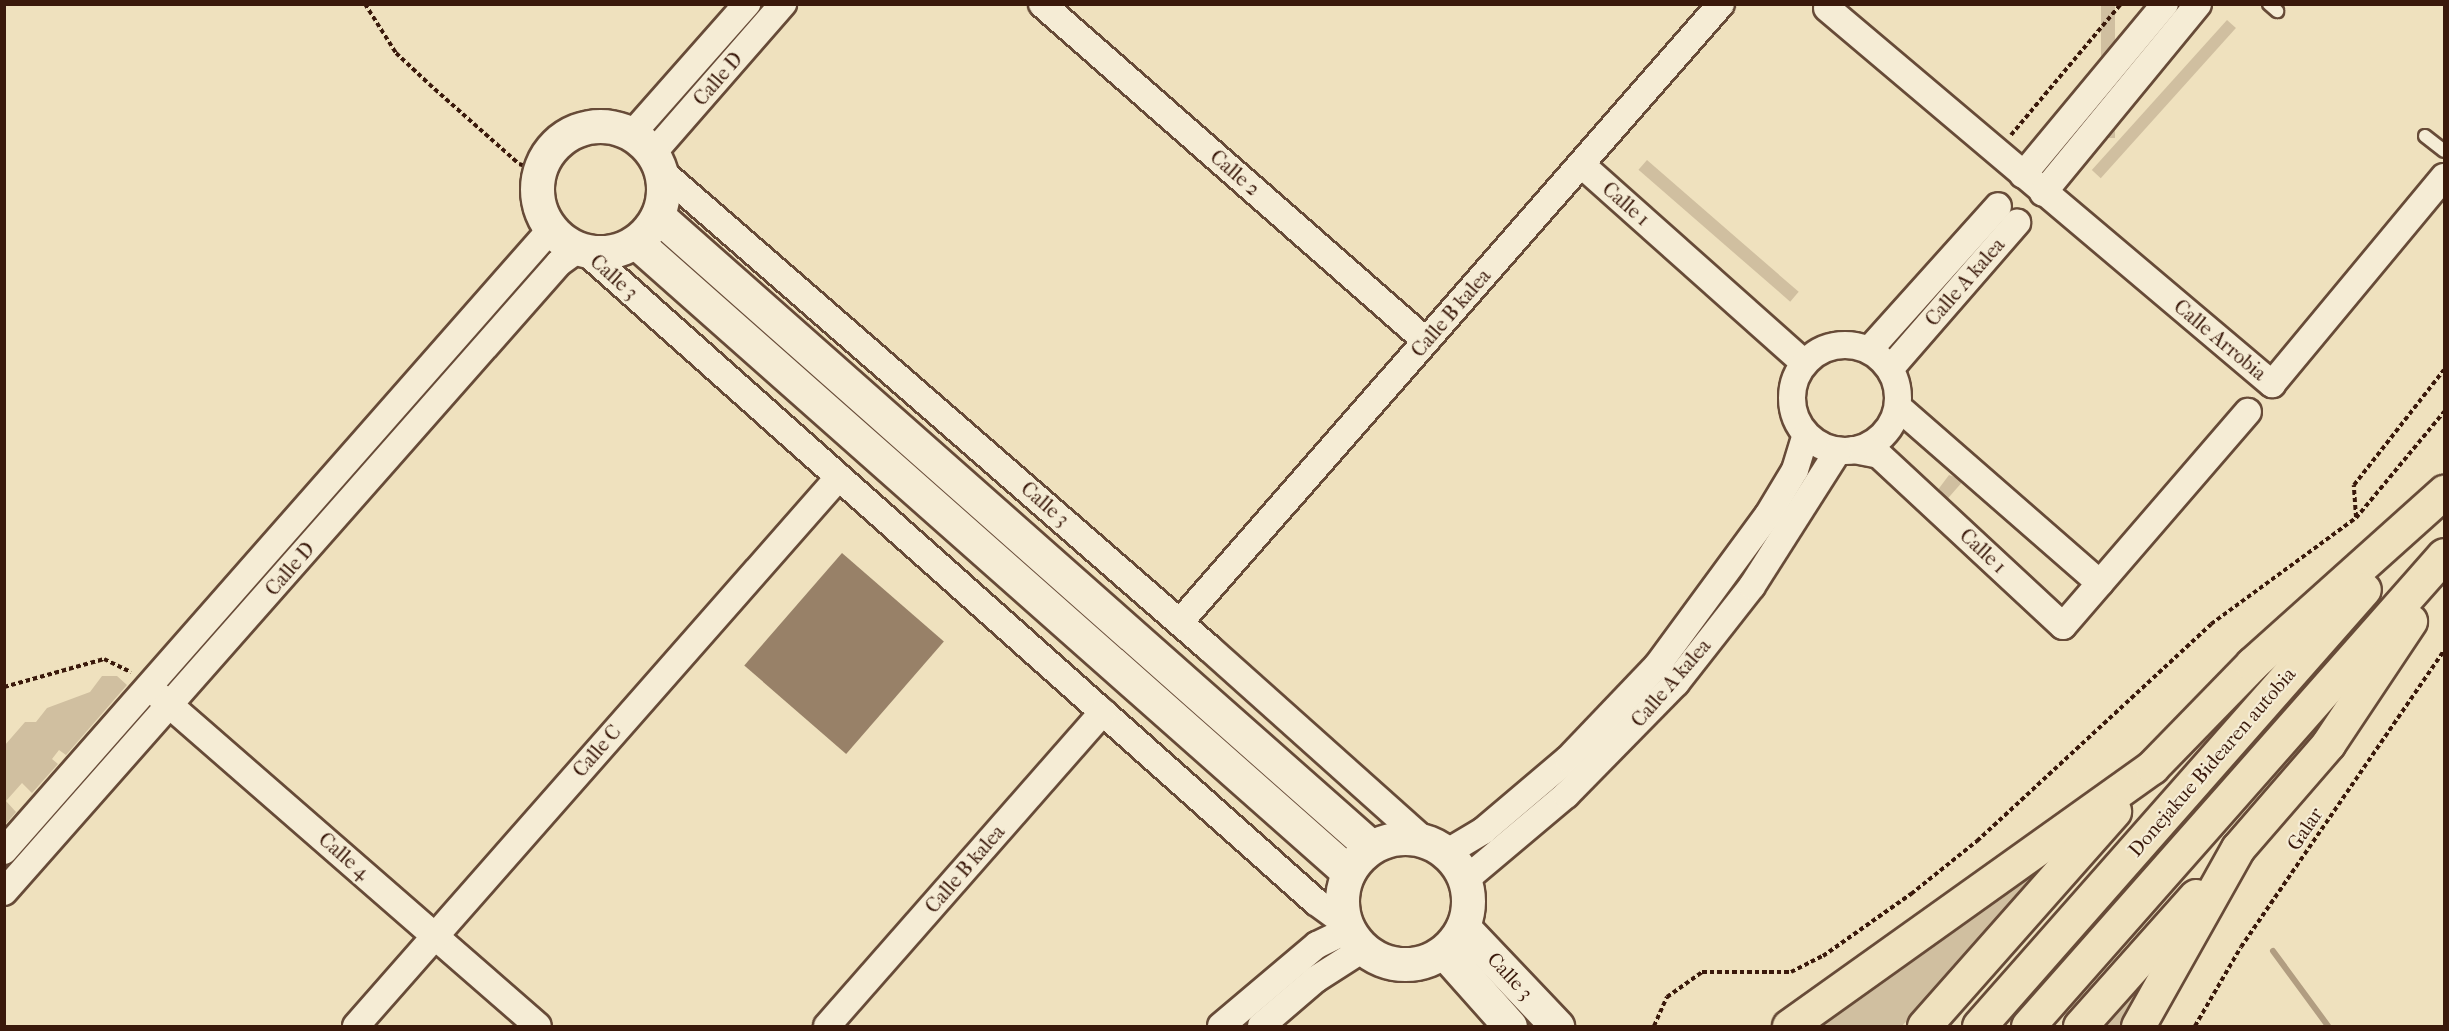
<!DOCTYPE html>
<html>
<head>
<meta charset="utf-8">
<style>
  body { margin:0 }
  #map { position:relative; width:2449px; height:1031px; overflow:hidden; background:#efe1be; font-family:"IM FELL French Canon",serif }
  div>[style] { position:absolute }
  .green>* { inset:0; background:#d0bfa0; transform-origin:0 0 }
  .stream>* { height:6px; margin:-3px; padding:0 3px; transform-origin:3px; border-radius:3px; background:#b19d81 }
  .building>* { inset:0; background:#988168; transform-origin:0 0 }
  .path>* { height:4px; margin-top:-2px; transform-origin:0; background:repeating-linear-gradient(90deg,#3a190b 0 4.5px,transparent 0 7.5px) }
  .roads { filter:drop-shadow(2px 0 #674b38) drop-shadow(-2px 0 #674b38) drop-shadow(0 2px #674b38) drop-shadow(0 -2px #674b38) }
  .lane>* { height:12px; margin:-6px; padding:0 6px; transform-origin:6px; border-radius:6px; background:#f5ecd5 }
  .street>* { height:26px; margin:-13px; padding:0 13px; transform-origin:13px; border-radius:13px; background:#f5ecd5 }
  .street>.ring { margin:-13px; padding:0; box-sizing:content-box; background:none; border:26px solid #f5ecd5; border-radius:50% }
  .secondary>* { height:33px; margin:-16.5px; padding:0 16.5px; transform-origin:16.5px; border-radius:16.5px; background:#f5ecd5 }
  .secondary>.ring { margin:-16.5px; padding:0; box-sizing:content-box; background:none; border:33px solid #f5ecd5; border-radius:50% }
  .highway>* { height:33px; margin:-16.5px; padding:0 16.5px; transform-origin:16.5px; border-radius:16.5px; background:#efe1be }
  span { translate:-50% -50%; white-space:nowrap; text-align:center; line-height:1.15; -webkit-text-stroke:4.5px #f5ecd5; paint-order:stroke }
  .street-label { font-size:20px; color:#3a190b }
  .frame { position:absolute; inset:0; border:6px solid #3a190b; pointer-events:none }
</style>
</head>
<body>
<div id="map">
  <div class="green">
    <div style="left:2101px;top:5px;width:14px;height:133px"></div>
    <div style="left:2227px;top:20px;width:12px;height:202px;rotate:42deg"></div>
    <div style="left:1647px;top:160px;width:201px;height:13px;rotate:41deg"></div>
    <div style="left:526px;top:273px;width:6px;height:244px;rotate:45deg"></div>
    <div style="left:355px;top:469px;width:5px;height:253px;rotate:37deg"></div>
    <div style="clip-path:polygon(1949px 475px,1964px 480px,1943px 504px,1937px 491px)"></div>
    <div style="clip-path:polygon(102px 676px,117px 676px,127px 685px,66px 755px,59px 750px,52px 759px,58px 764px,32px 793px,22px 783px,6px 801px,16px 812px,5px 825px,5px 745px,25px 722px,36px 722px,47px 708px,90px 692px)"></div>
    <div style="clip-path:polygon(2064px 850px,1902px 1026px,1812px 1026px)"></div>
    <div style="clip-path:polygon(2171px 942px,2127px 1026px,2101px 1026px)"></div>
  </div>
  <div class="stream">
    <div style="left:2273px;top:951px;width:93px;rotate:53.7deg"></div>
  </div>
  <div class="building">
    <div style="left:842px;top:553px;width:135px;height:149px;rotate:41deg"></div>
  </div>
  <div class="path">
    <div style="left:365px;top:4px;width:58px;rotate:57.7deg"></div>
    <div style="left:396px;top:53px;width:45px;rotate:43.2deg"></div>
    <div style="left:429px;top:84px;width:120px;rotate:41.6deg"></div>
    <div style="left:519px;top:164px;width:21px;rotate:17deg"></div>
    <div style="left:2011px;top:135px;width:171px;rotate:-50deg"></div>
    <div style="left:2356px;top:517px;width:32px;rotate:-94deg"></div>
    <div style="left:2354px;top:485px;width:146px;rotate:-52deg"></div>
    <div style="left:4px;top:687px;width:104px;rotate:-15.6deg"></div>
    <div style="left:104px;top:659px;width:30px;rotate:26deg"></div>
    <div style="left:1654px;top:1026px;width:32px;rotate:-66deg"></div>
    <div style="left:1667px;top:997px;width:43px;rotate:-35.5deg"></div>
    <div style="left:1702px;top:972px;width:89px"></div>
    <div style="left:1791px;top:972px;width:36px;rotate:-27deg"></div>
    <div style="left:1823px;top:956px;width:108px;rotate:-35.2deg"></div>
    <div style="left:1911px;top:894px;width:85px;rotate:-38.8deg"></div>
    <div style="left:1977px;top:841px;width:319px;rotate:-42.8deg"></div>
    <div style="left:2211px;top:624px;width:180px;rotate:-36.2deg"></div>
    <div style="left:2356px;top:518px;width:138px;rotate:-50.3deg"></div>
    <div style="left:2195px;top:1026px;width:91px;rotate:-59.8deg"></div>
    <div style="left:2241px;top:947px;width:359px;rotate:-55.6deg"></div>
  </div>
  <div class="roads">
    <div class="lane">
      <div style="left:2269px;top:4px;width:11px;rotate:41deg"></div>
      <div style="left:2425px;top:136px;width:24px;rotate:38deg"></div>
    </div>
    <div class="street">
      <div style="left:1042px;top:4px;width:511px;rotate:41.27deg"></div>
      <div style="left:1827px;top:8px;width:583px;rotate:40.2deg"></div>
      <div style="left:2272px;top:384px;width:269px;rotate:-50.3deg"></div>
      <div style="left:632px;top:134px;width:174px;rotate:-48.5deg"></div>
      <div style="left:653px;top:153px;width:198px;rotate:-48.9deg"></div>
      <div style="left:1582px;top:165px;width:297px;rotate:41.7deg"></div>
      <div style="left:661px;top:171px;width:727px;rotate:41.04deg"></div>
      <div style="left:1209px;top:648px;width:290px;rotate:41.8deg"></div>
      <div style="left:2023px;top:175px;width:222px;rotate:-50.3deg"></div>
      <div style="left:2043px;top:193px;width:244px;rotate:-50.6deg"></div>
      <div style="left:585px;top:251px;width:979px;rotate:41.69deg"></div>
      <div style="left:1316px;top:902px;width:36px;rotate:36deg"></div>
      <div class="ring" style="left:1792px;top:345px;width:80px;height:80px"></div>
      <div style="left:1869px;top:350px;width:193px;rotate:-48.1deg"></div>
      <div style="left:1890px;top:369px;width:194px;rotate:-49deg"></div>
      <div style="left:1898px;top:407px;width:268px;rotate:41.1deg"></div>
      <div style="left:1854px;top:450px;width:25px;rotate:11deg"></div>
      <div style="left:1879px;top:455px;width:251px;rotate:42.9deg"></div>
      <div style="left:2063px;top:626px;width:283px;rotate:-49.2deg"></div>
      <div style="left:1180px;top:622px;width:821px;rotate:-48.8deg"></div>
      <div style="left:157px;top:694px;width:505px;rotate:41.07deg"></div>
      <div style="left:4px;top:851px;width:828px;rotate:-48.67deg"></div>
      <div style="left:1446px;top:853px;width:43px;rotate:-30.7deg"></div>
      <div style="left:1483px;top:831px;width:111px;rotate:-40.3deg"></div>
      <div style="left:1568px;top:759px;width:129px;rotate:-46.3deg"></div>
      <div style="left:1657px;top:666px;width:187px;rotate:-53.7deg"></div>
      <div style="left:1768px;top:515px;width:52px;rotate:-59deg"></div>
      <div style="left:1795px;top:470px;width:37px;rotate:-73deg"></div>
      <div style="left:1465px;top:880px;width:132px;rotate:-40.1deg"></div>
      <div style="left:1566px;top:795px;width:157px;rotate:-45.5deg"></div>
      <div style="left:1676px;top:683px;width:123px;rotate:-51.9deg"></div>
      <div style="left:1752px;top:586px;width:160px;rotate:-57.5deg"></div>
      <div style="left:4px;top:892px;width:839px;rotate:-48.58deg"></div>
      <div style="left:559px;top:263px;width:24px;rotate:-36deg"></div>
      <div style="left:356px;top:1026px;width:731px;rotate:-48.66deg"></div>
      <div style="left:827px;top:1026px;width:418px;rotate:-48.7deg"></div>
      <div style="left:1221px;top:1026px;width:126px;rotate:-40.2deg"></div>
      <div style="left:1317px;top:945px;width:34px;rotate:-26deg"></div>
      <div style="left:1261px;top:1026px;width:72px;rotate:-40.5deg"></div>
      <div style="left:1316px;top:979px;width:56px;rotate:-32.6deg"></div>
    </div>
    <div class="secondary">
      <div class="ring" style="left:537px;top:126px;width:93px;height:93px"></div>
      <div style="left:658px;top:216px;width:952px;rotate:41.51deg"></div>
      <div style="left:636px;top:242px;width:951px;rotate:41.5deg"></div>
      <div class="ring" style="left:1342px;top:838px;width:93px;height:93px"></div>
      <div style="left:1463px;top:927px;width:137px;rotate:46.5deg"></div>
      <div style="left:1444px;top:952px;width:99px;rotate:48.3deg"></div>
    </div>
    <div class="highway">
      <div style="left:1789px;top:1026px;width:446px;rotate:-35.5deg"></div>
      <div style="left:2152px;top:767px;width:144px;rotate:-45.8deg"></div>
      <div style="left:2252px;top:664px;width:258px;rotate:-41.9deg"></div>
      <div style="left:1924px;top:1026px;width:287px;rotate:-48.5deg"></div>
      <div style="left:1979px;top:1026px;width:582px;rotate:-48.62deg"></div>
      <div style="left:2028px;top:1026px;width:628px;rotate:-48.55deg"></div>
      <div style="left:2080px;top:1026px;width:174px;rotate:-48.3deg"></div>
      <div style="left:2138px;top:1026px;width:204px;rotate:-60.7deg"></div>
      <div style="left:2238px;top:848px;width:138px;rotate:-49.1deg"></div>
      <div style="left:2328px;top:744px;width:148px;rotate:-56.3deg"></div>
    </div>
  </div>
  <div class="street-label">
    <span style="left:718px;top:79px;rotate:-49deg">Calle D</span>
    <span style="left:1235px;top:173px;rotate:41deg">Calle 2</span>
    <span style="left:1626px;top:204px;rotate:41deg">Calle 1</span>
    <span style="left:614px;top:277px;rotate:42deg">Calle 3</span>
    <span style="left:1965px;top:282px;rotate:-49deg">Calle A kalea</span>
    <span style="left:1451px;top:313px;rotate:-49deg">Calle B kalea</span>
    <span style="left:2220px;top:340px;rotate:40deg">Calle Arrobia</span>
    <span style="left:1045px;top:504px;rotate:41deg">Calle 3</span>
    <span style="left:1983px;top:551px;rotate:43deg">Calle 1</span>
    <span style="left:290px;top:569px;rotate:-49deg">Calle D</span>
    <span style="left:1671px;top:683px;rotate:-49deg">Calle A kalea</span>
    <span style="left:597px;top:751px;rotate:-49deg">Calle C</span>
    <span style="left:2212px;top:762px;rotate:-49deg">Donejakue Bidearen autobia</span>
    <span style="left:2305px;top:829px;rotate:-56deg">Galar</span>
    <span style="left:344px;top:856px;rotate:41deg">Calle 4</span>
    <span style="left:965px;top:869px;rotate:-49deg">Calle B kalea</span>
    <span style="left:1510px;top:976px;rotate:47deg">Calle 3</span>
  </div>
  <div class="frame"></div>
</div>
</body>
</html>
